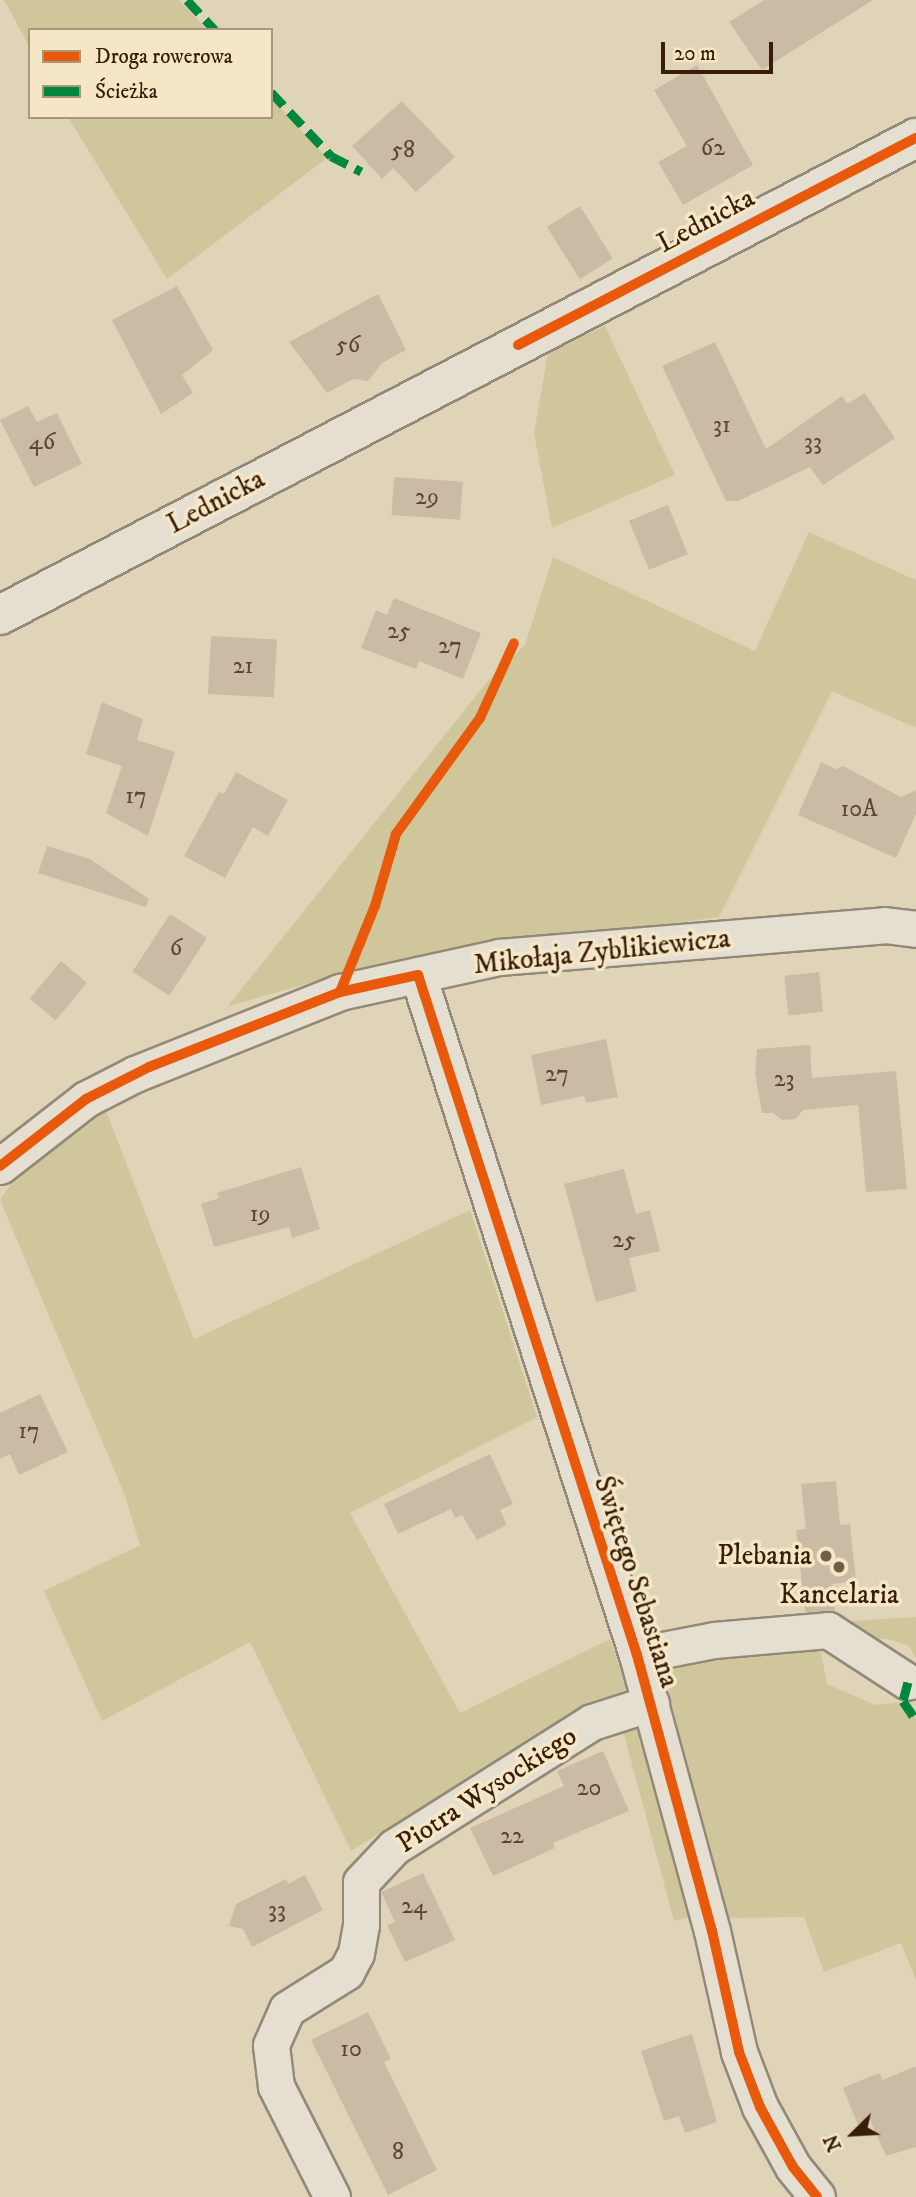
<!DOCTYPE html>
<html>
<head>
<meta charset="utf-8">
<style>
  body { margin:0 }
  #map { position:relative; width:916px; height:2197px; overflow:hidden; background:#e0d4b8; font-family:"IM FELL DW Pica",serif }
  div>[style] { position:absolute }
  .green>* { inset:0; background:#cfc79b; transform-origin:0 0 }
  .building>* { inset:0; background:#cbbba5; transform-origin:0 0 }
  .roads { filter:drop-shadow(2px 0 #948978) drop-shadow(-2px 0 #948978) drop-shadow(0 2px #948978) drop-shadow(0 -2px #948978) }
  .street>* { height:35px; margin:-17.5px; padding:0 17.5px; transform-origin:17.5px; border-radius:17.5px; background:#e5dfd1 }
  .secondary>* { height:38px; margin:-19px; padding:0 19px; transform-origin:19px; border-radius:19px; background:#e5dfd1 }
  .quiet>* { height:9px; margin-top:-4.5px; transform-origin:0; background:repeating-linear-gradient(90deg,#00873e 0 18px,transparent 0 27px) }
  .cycleway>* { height:10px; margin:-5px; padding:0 5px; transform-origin:5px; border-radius:5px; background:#e8590c }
  .dots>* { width:19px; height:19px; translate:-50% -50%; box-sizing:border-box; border:4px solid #f5e7c6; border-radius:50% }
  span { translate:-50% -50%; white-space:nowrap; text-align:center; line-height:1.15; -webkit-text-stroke:7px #f5e7c6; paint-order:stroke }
  .number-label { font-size:24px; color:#5e4432 }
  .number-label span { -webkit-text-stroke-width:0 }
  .street-label { font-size:28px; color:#391d0b }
  .poi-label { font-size:28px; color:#391d0b }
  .right { translate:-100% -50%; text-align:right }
  .legend { position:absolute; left:28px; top:28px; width:245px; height:91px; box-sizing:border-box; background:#f5e7c6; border:2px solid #aa967b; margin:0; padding:9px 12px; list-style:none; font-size:21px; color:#391d0b }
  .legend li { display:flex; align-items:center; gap:14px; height:35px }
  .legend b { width:35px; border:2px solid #aa967b }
  .north { position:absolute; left:818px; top:2099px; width:70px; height:70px; -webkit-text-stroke:5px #f5e7c6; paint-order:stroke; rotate:246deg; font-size:19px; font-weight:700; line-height:28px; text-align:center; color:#391d0b }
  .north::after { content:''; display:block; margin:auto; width:24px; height:32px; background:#391d0b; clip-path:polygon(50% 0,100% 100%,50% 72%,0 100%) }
  .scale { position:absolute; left:661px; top:42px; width:112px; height:32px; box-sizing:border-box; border:4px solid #391d0b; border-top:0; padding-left:9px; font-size:21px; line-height:24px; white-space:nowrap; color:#391d0b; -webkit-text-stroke:5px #f5e7c6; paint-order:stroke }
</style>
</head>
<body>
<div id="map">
  <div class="green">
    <div style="clip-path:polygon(4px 0,179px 0,207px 30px,30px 30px,30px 48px)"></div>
    <div style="clip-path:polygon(271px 98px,327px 158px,167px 279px,68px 117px,271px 117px)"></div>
    <div style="clip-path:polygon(605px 326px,675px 475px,552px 528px,534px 433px,548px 353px)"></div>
    <div style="clip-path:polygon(809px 532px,916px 580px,916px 728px,832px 691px,719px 917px,364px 967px,227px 1007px,487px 682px,525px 645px,553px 557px,755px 651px)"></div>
    <div style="clip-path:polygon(105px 1108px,194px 1339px,470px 1210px,537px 1417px,350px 1513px,460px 1713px,610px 1639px,627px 1690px,559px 1721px,351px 1851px,250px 1642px,102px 1721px,44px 1591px,140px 1545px,124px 1493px,0 1200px,29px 1156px)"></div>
    <div style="clip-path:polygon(916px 1617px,916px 1659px,909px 1646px,888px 1639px,853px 1640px,852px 1621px)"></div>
    <div style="clip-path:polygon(826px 1641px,821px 1653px,827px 1684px,875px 1705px,909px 1701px,916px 1711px,916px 1980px,901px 1943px,824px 1972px,804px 1917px,722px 1918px,663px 1666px)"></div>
    <div style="left:639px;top:1717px;width:206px;height:19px;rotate:75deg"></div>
  </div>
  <div class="building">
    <div style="clip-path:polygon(764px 0,873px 0,762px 70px,729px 22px)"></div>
    <div style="clip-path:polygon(697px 65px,753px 165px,683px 205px,658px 162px,687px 146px,654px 90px)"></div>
    <div style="clip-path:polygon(402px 101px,455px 157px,416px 192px,393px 168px,382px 179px,352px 146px)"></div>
    <div style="left:580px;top:206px;width:62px;height:39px;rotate:58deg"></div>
    <div style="clip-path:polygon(177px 286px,213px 350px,182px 375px,193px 393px,161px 414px,112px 320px)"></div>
    <div style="clip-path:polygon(378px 294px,406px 350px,382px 363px,368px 381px,353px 379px,327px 393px,289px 342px)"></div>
    <div style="clip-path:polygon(715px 342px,766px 449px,842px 396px,847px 404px,865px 393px,895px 438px,823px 485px,810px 467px,738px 501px,726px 501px,662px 366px)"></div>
    <div style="clip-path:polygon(28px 406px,37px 422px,57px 413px,82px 464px,34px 487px,0 420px)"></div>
    <div style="left:394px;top:477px;width:69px;height:38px;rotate:4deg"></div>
    <div style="left:668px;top:505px;width:53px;height:42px;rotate:68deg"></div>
    <div style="clip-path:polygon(394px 598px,481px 633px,463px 679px,419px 661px,416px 669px,361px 648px,376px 610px,387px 615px)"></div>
    <div style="left:211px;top:636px;width:66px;height:58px;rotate:3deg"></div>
    <div style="clip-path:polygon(102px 702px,143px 719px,137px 740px,175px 752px,148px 836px,106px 813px,122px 766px,86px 754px)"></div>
    <div style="clip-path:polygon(821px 762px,836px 769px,843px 766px,901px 797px,916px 790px,916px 814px,896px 858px,798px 815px)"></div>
    <div style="clip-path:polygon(236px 772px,288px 800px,268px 836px,253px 827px,225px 878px,184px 856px,219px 792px,224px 794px)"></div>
    <div style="clip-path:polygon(47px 846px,90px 859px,149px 899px,146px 907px,38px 873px)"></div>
    <div style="left:170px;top:914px;width:44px;height:69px;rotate:33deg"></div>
    <div style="left:61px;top:961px;width:34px;height:49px;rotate:40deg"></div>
    <div style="left:819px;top:972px;width:40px;height:35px;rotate:84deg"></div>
    <div style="clip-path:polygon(606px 1039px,618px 1097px,586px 1103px,584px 1096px,541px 1105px,531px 1055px)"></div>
    <div style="clip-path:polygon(810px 1045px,812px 1078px,896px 1071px,907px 1189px,866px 1192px,858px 1105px,803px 1110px,795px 1119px,782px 1120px,773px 1113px,762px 1113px,755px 1073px,757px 1049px)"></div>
    <div style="clip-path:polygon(301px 1167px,320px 1229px,292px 1238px,289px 1227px,214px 1247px,201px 1204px,219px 1198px,217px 1193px)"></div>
    <div style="clip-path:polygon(624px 1169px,636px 1214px,650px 1210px,660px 1251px,629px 1258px,637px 1291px,596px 1302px,564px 1184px)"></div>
    <div style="clip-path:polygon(40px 1394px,68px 1452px,19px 1475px,10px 1454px,0 1459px,0 1413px)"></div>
    <div style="clip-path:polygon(490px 1454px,513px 1504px,500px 1510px,507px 1525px,477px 1540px,462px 1515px,455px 1518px,451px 1509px,398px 1534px,384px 1504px)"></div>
    <div style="clip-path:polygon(836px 1481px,840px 1525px,850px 1524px,856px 1581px,832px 1584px,835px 1612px,805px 1612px,796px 1530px,806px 1529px,801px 1484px)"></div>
    <div style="clip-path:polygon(603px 1751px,629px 1811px,553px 1843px,555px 1848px,493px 1876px,470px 1828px,564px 1786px,557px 1771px)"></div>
    <div style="clip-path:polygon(423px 1873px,455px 1940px,405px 1962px,387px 1925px,395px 1922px,381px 1892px)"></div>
    <div style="clip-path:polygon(305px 1875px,323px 1910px,252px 1947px,243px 1929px,229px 1926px,236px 1904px,286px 1879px,288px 1884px)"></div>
    <div style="clip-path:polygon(368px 2012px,391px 2059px,384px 2062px,437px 2170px,388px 2195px,311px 2040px)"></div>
    <div style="clip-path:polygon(692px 2034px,717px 2122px,685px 2133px,679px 2116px,664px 2121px,641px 2051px)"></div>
    <div style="clip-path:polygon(916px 2066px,916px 2147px,886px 2156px,870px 2120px,858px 2125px,843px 2088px,879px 2073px,883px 2080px)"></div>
  </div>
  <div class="roads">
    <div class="street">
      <div style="left:418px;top:975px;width:714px;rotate:72.15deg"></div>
      <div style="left:637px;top:1655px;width:286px;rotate:74.8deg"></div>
      <div style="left:712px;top:1931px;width:124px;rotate:77.4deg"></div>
      <div style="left:739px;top:2052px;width:59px;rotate:69.1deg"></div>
      <div style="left:760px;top:2107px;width:68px;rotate:61.2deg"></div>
      <div style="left:793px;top:2167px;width:38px;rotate:51deg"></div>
      <div style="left:0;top:1166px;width:109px;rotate:-37.9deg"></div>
      <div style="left:86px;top:1099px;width:55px;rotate:-27deg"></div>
      <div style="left:135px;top:1074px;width:221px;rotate:-21.8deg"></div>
      <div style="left:340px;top:992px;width:163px;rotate:-12.4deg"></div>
      <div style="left:499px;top:957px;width:387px;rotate:-4.7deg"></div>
      <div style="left:885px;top:925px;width:31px;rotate:7deg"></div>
      <div style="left:637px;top:1655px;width:78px;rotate:-11deg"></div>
      <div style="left:714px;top:1640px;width:114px;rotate:-5deg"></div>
      <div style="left:828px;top:1630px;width:95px;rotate:33deg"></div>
      <div style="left:332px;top:2197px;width:124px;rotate:-116.8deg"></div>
      <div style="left:276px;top:2086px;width:41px;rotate:-97deg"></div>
      <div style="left:271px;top:2045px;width:39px;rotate:-66deg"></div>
      <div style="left:287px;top:2009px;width:70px;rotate:-32.1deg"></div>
      <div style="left:346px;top:1972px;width:21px;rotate:-62deg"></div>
      <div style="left:356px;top:1953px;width:28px;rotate:-80deg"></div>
      <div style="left:361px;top:1925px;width:43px;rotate:-90deg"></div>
      <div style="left:361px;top:1882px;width:48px;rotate:-46.7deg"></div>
      <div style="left:394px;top:1847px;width:234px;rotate:-32.3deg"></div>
      <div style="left:592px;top:1722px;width:62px;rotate:-17.9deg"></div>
    </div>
    <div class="secondary">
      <div style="left:0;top:615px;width:1033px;rotate:-27.51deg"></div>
    </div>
  </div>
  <div class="quiet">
    <div style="left:187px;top:0;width:41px;rotate:47deg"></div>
    <div style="left:271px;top:92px;width:88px;rotate:46.8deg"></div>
    <div style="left:331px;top:156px;width:34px;rotate:27deg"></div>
    <div style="left:908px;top:1682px;width:20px;rotate:105deg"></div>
    <div style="left:903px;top:1701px;width:23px;rotate:56deg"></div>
  </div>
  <div class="cycleway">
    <div style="left:518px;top:345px;width:449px;rotate:-27.5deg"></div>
    <div style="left:340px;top:992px;width:93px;rotate:-67.9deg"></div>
    <div style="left:375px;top:906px;width:75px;rotate:-73.7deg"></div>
    <div style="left:396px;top:834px;width:143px;rotate:-54.1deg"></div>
    <div style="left:480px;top:718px;width:82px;rotate:-65.6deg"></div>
    <div style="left:0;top:1166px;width:109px;rotate:-37.9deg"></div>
    <div style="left:86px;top:1099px;width:71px;rotate:-26.9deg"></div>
    <div style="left:149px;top:1067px;width:205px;rotate:-21.4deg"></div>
    <div style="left:340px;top:992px;width:80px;rotate:-12.3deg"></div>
    <div style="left:418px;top:975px;width:714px;rotate:72.15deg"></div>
    <div style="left:637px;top:1655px;width:286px;rotate:74.8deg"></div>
    <div style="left:712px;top:1931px;width:124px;rotate:77.4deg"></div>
    <div style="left:739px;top:2052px;width:59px;rotate:69.1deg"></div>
    <div style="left:760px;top:2107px;width:68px;rotate:61.2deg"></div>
    <div style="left:793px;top:2167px;width:38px;rotate:51deg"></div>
  </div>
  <div class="dots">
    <div style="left:826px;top:1556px;background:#735d48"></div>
    <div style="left:839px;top:1567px;background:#735d48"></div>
  </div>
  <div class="number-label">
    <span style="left:713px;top:149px">62</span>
    <span style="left:403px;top:151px">58</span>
    <span style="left:348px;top:346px">56</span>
    <span style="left:722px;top:426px">31</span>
    <span style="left:42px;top:443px">46</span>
    <span style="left:813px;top:443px">33</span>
    <span style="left:427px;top:498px">29</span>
    <span style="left:399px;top:632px">25</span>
    <span style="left:450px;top:647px">27</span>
    <span style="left:243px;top:667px">21</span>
    <span style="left:136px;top:797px">17</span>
    <span style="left:859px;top:810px">10A</span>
    <span style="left:176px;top:949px">6</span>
    <span style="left:557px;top:1075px">27</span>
    <span style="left:784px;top:1080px">23</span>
    <span style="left:260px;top:1215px">19</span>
    <span style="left:624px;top:1241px">25</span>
    <span style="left:29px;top:1432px">17</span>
    <span style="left:589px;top:1789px">20</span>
    <span style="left:512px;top:1837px">22</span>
    <span style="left:414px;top:1907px">24</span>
    <span style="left:277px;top:1911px">33</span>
    <span style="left:351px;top:2050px">10</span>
    <span style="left:398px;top:2153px">8</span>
  </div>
  <div class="street-label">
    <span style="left:706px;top:221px;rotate:-28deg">Lednicka</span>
    <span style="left:216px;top:502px;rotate:-28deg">Lednicka</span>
    <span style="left:602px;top:952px;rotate:-6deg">Mikołaja Zyblikiewicza</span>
    <span style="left:636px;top:1582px;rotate:72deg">Świętego Sebastiana</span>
    <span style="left:487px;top:1790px;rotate:-33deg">Piotra Wysockiego</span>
  </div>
  <div class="poi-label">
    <span class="right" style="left:812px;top:1556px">Plebania</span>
    <span style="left:839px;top:1595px">Kancelaria</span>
  </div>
  <ul class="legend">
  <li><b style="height:9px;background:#e8590c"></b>Droga rowerowa</li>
  <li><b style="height:9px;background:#00873e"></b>Ścieżka</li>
  </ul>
  <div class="north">N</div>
  <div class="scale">20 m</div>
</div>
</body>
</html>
